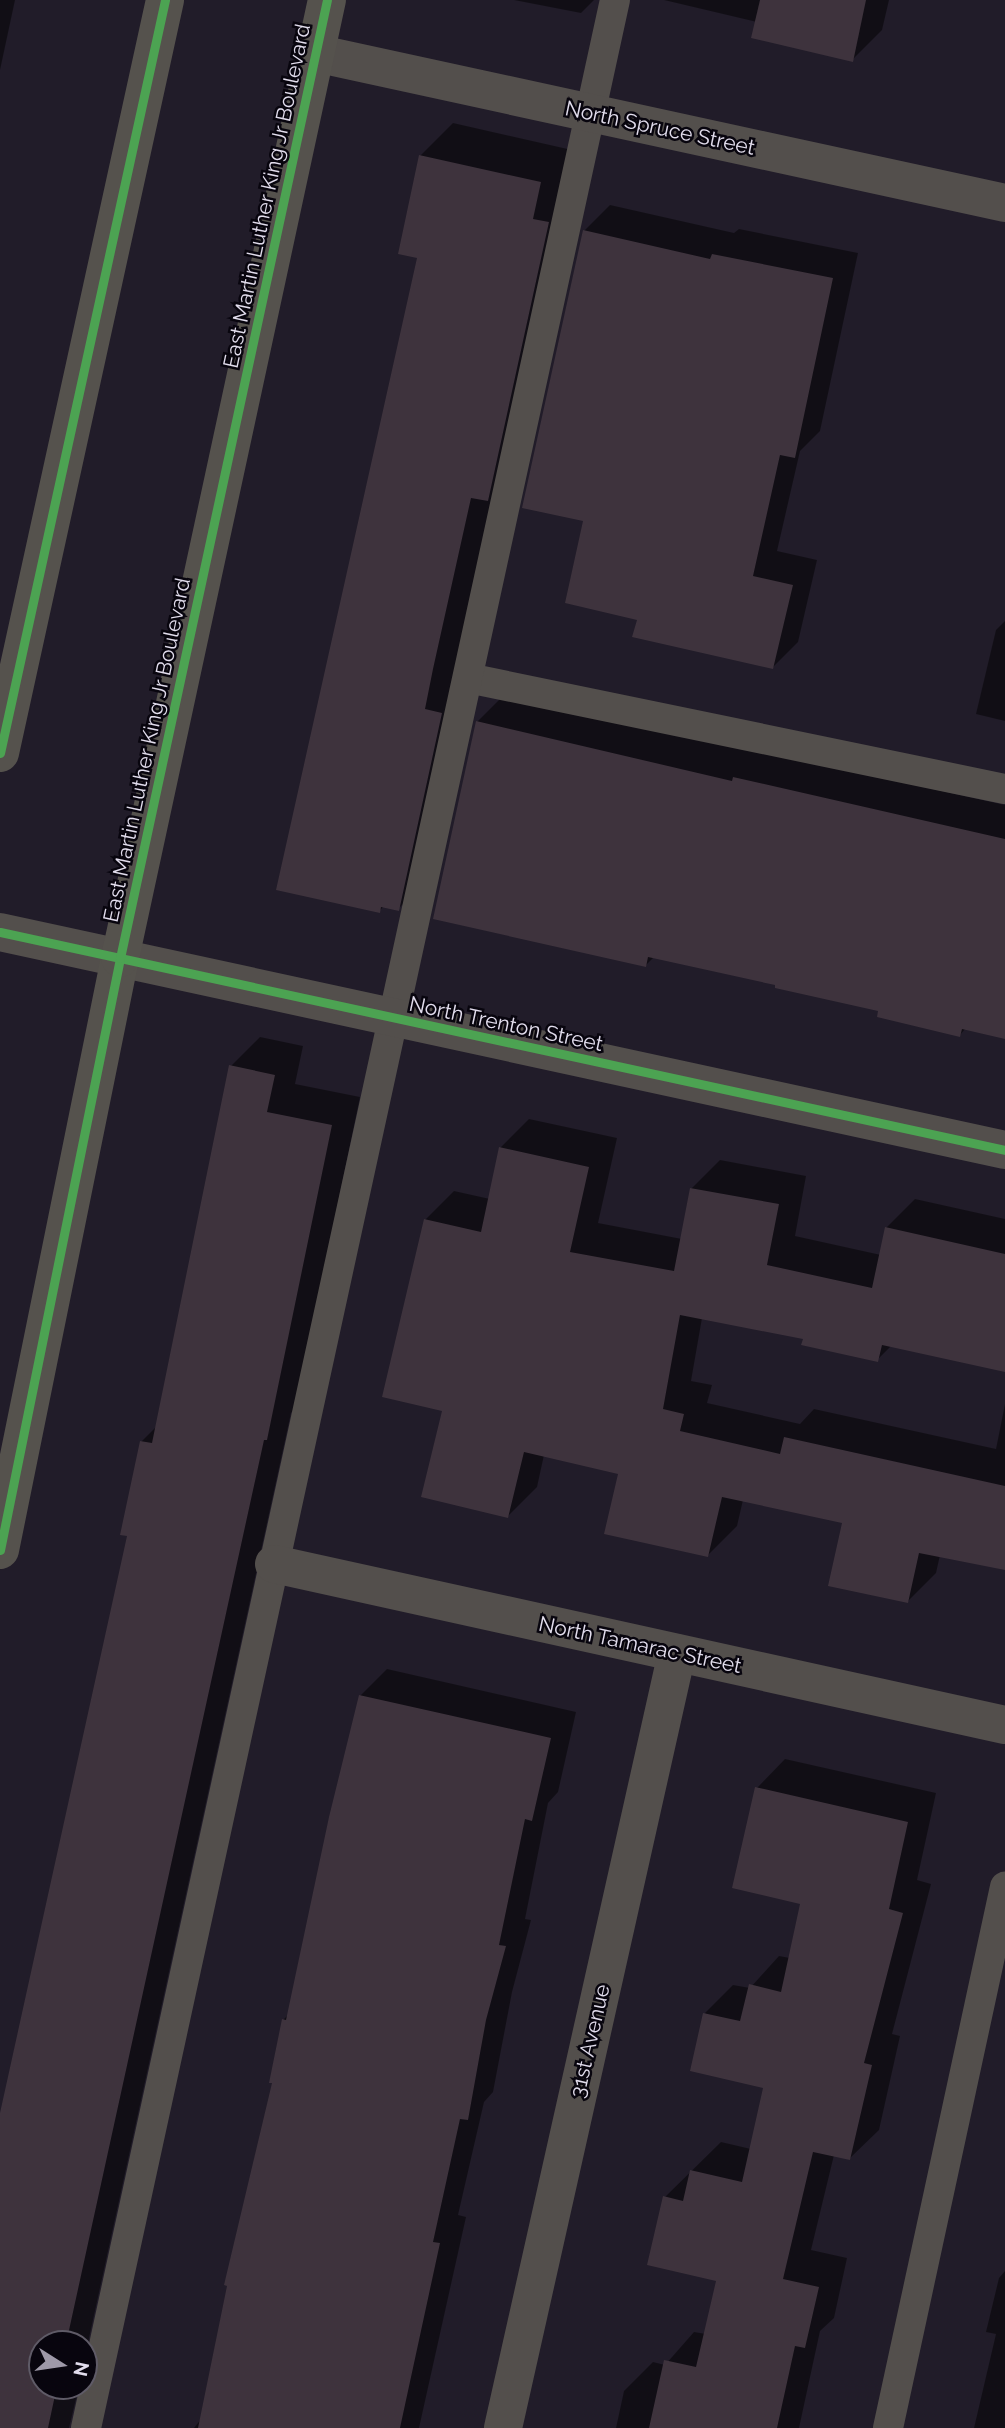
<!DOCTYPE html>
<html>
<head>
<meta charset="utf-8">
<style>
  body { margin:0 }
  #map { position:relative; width:1005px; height:2428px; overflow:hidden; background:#211c29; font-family:Raleway,sans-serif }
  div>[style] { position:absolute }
  .shadow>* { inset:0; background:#0007 }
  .building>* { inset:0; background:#3e333d }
  .lane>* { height:30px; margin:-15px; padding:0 15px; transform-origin:15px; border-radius:15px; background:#534f4c }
  .street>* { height:38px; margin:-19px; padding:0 19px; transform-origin:19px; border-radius:19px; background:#534f4c }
  .secondary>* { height:38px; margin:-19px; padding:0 19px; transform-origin:19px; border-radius:19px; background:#55524d }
  .cycleway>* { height:9px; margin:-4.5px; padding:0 4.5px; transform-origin:4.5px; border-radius:4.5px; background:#4ca352 }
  span { translate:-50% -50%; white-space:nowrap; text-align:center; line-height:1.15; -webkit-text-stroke:5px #08050e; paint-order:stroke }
  .street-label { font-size:21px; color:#e2dded }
  .north { position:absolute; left:28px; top:2330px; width:70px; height:70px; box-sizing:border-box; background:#08050e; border:2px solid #5f5b67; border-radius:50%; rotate:102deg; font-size:19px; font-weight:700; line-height:28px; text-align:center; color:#e2dded }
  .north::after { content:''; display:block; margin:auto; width:24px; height:32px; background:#9e99a8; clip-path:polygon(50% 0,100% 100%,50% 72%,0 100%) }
</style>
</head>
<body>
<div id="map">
  <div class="shadow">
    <div style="clip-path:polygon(0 0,15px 0,0 70px)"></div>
    <div style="clip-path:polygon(514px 0,594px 0,581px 13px)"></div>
    <div style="clip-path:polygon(664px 0,889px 0,882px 30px,852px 60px,757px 22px)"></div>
    <div style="clip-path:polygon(453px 123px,572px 150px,430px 877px,398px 909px,384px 906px,379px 911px,419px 256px,420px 156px)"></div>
    <div style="clip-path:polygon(610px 205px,734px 233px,739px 229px,858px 253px,820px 431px,800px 451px,777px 551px,817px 560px,798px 642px,773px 667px,639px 619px,585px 520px,584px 231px)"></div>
    <div style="clip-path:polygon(1005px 621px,1005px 721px,976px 714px,996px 630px)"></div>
    <div style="clip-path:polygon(505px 694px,1005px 805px,1005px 1037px,966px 1028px,959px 1036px,880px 1010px,778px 984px,654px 957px,646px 965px,435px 918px,477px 722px)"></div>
    <div style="clip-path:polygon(260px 1037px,303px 1046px,295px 1084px,360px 1097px,295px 1409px,291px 1413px,84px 2361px,84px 2344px,42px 2344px,42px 2386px,79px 2386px,69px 2428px,0 2428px,0 2128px,129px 1535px,141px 1442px,158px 1425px,231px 1066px)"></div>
    <div style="clip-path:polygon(529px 1119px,617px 1138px,598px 1223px,682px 1239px,691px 1189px,720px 1160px,806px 1176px,795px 1236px,881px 1255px,886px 1228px,915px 1199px,1005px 1219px,1005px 1370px,892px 1345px,877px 1360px,805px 1337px,702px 1318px,691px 1381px,712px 1385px,707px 1403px,800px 1424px,814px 1409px,996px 1449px,1005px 1404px,1005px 1568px,940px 1555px,936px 1573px,908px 1601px,844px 1521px,743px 1500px,737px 1526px,708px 1555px,620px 1472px,544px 1455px,537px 1487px,508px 1516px,444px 1409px,425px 1220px,454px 1191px,490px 1199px,500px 1148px)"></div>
    <div style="clip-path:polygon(387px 1669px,576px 1712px,558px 1792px,548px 1803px,525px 1919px,531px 1920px,512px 1992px,493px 2092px,484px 2102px,458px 2215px,466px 2217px,419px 2428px,194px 2428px,202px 2418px,274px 2082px,283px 2020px,289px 2014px,360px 1696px)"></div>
    <div style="clip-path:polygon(785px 1759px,936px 1793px,917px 1880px,931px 1884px,892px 2034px,900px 2036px,879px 2130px,850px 2158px,834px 2155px,811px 2250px,847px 2258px,834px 2318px,820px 2331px,799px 2428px,616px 2428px,624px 2391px,653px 2362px,665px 2365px,694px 2332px,706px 2334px,718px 2280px,665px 2197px,721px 2142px,751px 2149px,765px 2087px,705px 2013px,733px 1985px,750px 1988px,779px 1956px,790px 1958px,802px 1902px,757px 1788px)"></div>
    <div style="clip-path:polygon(1005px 2271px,1005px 2428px,974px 2428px,996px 2334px,986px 2332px,999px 2278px)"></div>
  </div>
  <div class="building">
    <div style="clip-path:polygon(760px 0,866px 0,853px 62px,751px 38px)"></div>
    <div style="clip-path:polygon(419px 155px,541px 182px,533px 219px,549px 222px,488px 501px,471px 498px,433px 669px,425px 709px,442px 713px,399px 911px,381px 907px,380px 913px,276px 890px,417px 258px,398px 254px)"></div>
    <div style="clip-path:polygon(583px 230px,710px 259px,712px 254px,833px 278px,795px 458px,780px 455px,753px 576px,793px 585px,773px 669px,632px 637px,637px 620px,565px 603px,583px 521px,522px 508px)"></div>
    <div style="clip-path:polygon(476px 721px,732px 781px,733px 777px,1005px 839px,1005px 1039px,962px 1029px,960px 1037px,877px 1017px,878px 1011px,775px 988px,775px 985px,648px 957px,646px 967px,433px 919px)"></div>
    <div style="clip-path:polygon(229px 1065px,275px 1075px,267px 1112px,332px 1125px,267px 1440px,264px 1440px,66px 2344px,42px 2344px,42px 2386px,57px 2386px,48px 2428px,0 2428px,0 2113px,127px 1536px,120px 1535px,140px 1441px,152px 1443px)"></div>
    <div style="clip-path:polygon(499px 1147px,589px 1167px,570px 1252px,674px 1271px,690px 1188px,779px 1204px,767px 1265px,872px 1288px,885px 1227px,1005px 1254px,1005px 1372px,882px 1345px,878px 1362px,801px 1345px,803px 1339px,680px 1315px,663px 1409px,684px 1414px,680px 1431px,780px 1454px,784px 1437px,1005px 1486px,1005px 1570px,919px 1553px,908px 1603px,828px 1586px,842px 1523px,722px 1497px,708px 1557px,604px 1534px,618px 1474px,524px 1452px,508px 1518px,421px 1497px,442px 1411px,382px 1397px,424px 1219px,481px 1232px)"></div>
    <div style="clip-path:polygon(359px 1695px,551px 1738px,532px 1821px,525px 1819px,499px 1945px,506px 1946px,486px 2020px,468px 2120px,460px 2119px,433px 2242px,440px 2243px,400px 2428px,198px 2428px,227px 2286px,224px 2285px,272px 2083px,269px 2083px,282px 2019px,286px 2020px,329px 1817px)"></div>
    <div style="clip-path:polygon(755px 1787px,908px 1822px,889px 1909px,903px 1913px,864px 2063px,872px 2065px,850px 2160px,813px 2152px,783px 2279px,819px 2287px,805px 2348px,795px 2346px,777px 2428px,649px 2428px,664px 2360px,696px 2367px,716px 2281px,647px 2265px,663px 2196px,683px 2201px,690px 2170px,742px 2182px,763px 2088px,690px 2071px,703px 2013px,740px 2021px,749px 1984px,781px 1992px,800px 1904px,732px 1888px)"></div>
  </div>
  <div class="lane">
    <div style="left:468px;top:678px;width:548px;rotate:11.68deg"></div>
    <div style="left:86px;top:2428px;width:2485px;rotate:-77.71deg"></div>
    <div style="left:888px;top:2428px;width:554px;rotate:-77.8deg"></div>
  </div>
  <div class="street">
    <div style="left:315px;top:53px;width:706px;rotate:12.26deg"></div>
    <div style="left:0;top:932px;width:1028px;rotate:12.24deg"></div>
    <div style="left:274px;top:1564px;width:749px;rotate:12.42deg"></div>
    <div style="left:503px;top:2428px;width:794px;rotate:-77.35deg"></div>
  </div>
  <div class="secondary">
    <div style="left:0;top:753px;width:771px;rotate:-77.64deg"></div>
    <div style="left:0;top:1550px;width:604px;rotate:-78.54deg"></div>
    <div style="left:120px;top:958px;width:980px;rotate:-77.81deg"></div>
  </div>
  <div class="cycleway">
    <div style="left:0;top:753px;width:771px;rotate:-77.64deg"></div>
    <div style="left:0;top:932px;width:1028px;rotate:12.24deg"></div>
    <div style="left:0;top:1550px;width:604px;rotate:-78.54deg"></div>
    <div style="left:120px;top:958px;width:980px;rotate:-77.81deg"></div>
  </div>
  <div class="street-label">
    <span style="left:660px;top:128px;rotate:12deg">North Spruce Street</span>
    <span style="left:267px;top:196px;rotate:-78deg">East Martin Luther King Jr Boulevard</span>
    <span style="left:147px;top:750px;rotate:-78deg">East Martin Luther King Jr Boulevard</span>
    <span style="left:506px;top:1024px;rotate:12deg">North Trenton Street</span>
    <span style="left:640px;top:1645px;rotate:12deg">North Tamarac Street</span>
    <span style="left:590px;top:2041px;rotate:-77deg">31st Avenue</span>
  </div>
  <div class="north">N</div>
</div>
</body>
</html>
